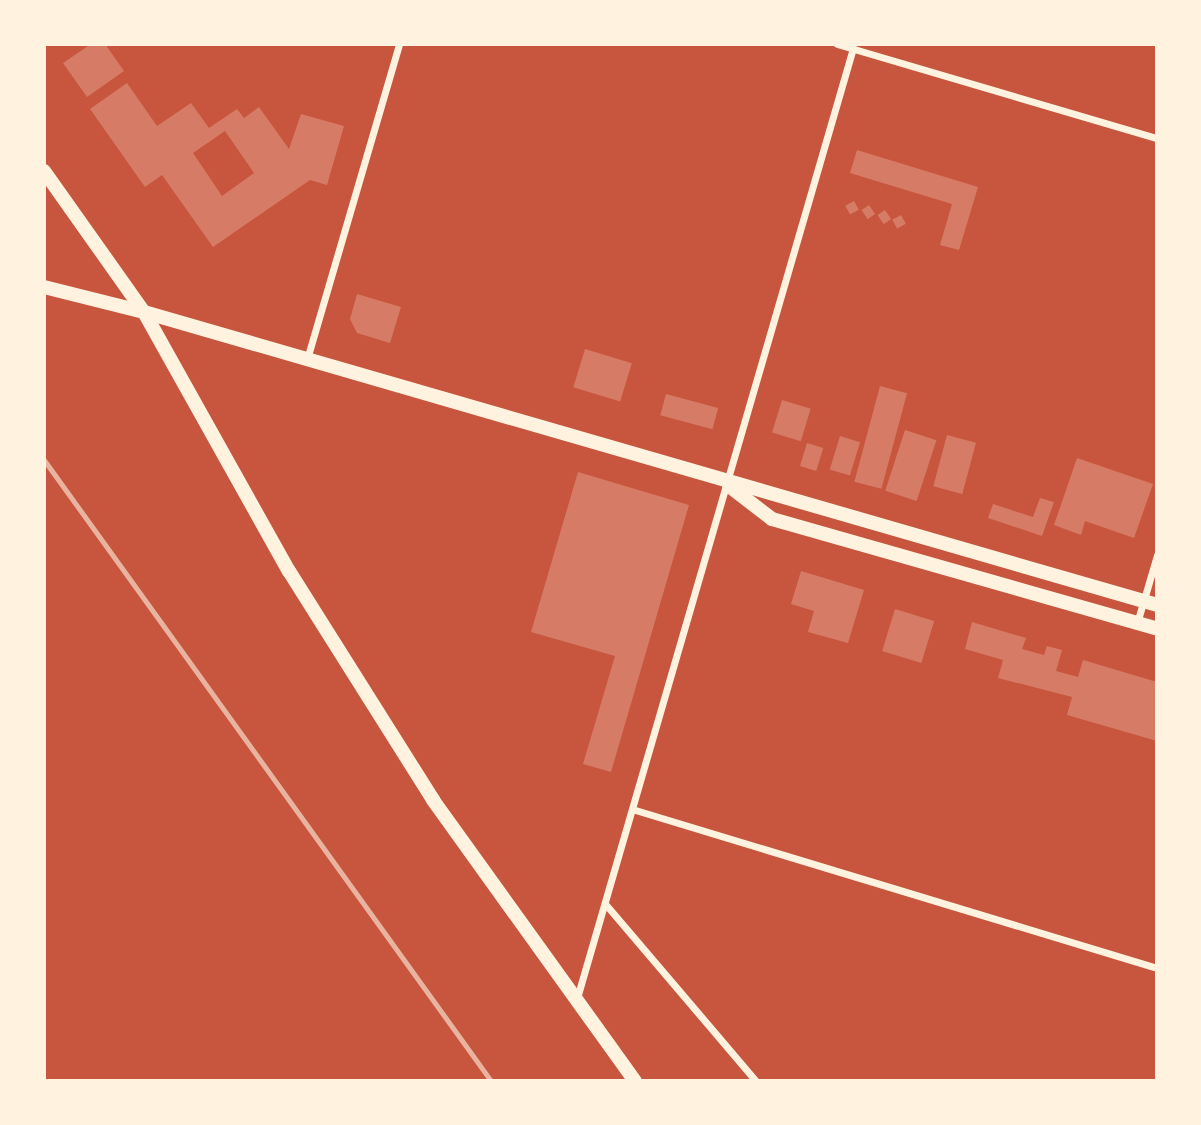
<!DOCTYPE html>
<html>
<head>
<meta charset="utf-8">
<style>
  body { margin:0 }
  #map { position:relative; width:1201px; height:1125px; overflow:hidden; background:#c8553d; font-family:Montserrat,sans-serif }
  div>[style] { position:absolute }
  .building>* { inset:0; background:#d67c66; transform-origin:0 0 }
  .minor>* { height:7px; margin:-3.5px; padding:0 3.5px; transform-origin:3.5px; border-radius:3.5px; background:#fff3e0 }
  .secondary>* { height:14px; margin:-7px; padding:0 7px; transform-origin:7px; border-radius:7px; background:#fff3e0 }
  .rail>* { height:5px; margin:-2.5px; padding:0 2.5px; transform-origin:2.5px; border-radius:2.5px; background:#e9b49f }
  span { translate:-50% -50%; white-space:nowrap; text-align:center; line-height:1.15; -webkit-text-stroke:7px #fff3e0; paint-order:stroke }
  .frame { position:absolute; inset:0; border:46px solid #fff3e0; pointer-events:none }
</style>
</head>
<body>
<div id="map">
  <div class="building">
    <div style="clip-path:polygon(91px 44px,105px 44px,124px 71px,87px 97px,63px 63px)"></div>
    <div style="clip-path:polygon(evenodd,127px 83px,157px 126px,191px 103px,209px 128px,237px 109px,244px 118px,259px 107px,289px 149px,301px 114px,344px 126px,327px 185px,310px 180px,213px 247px,162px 175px,145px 187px,90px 109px,127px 83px,225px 131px,254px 173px,222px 196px,193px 153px,225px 131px)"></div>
    <div style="clip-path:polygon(857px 150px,978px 187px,959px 250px,940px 245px,952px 204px,850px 173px)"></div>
    <div style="left:854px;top:201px;width:10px;height:10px;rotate:61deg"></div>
    <div style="left:869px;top:205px;width:11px;height:9px;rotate:56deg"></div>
    <div style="left:885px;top:210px;width:11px;height:9px;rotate:56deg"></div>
    <div style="left:901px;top:215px;width:10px;height:10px;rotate:61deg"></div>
    <div style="clip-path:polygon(357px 294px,401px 307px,390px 343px,357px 333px,350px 319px)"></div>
    <div style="left:585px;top:349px;width:49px;height:40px;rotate:17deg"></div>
    <div style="left:880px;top:386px;width:28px;height:99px;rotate:15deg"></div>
    <div style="left:666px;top:394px;width:54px;height:22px;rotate:15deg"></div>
    <div style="left:782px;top:400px;width:30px;height:34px;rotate:17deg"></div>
    <div style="left:905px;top:430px;width:33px;height:64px;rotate:18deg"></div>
    <div style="left:947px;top:435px;width:30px;height:53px;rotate:15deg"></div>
    <div style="left:840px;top:436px;width:21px;height:35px;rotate:17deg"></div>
    <div style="left:807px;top:443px;width:17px;height:24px;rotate:17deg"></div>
    <div style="clip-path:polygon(1077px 458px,1153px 484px,1134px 538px,1085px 521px,1081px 535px,1054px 525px)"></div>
    <div style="clip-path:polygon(578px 472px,689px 505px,611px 772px,583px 764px,615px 656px,531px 632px)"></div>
    <div style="clip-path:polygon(1040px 498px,1054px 502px,1042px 536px,988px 518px,993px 504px,1033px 517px)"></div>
    <div style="clip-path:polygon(801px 571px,864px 590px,848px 643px,808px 632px,814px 611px,791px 604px)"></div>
    <div style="left:895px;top:609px;width:41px;height:44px;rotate:17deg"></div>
    <div style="clip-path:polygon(972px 622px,1026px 638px,1022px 649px,1044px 655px,1047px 646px,1062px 650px,1056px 671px,1078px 677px,1083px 660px,1157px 682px,1157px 741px,1067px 715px,1072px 697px,998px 678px,1003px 660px,965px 649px)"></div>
  </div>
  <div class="minor">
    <div style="left:837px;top:44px;width:334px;rotate:16.4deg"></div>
    <div style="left:307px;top:359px;width:328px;rotate:-73.7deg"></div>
    <div style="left:1137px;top:623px;width:71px;rotate:-73.6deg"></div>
    <div style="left:632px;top:809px;width:549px;rotate:16.85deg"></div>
    <div style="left:607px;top:906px;width:230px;rotate:49.6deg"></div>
    <div style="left:577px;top:998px;width:989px;rotate:-73.8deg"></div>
  </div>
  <div class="secondary">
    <div style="left:44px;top:171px;width:173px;rotate:54.7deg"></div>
    <div style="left:144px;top:312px;width:297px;rotate:60.8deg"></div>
    <div style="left:289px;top:571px;width:271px;rotate:57.8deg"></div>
    <div style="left:433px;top:800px;width:346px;rotate:54.3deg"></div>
    <div style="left:44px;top:287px;width:103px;rotate:14deg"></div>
    <div style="left:144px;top:312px;width:1055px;rotate:16.13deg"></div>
    <div style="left:729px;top:486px;width:54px;rotate:37.5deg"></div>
    <div style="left:772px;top:519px;width:400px;rotate:15.9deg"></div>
  </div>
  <div class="rail">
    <div style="left:44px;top:460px;width:765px;rotate:54.25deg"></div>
  </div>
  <div class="frame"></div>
</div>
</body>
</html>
